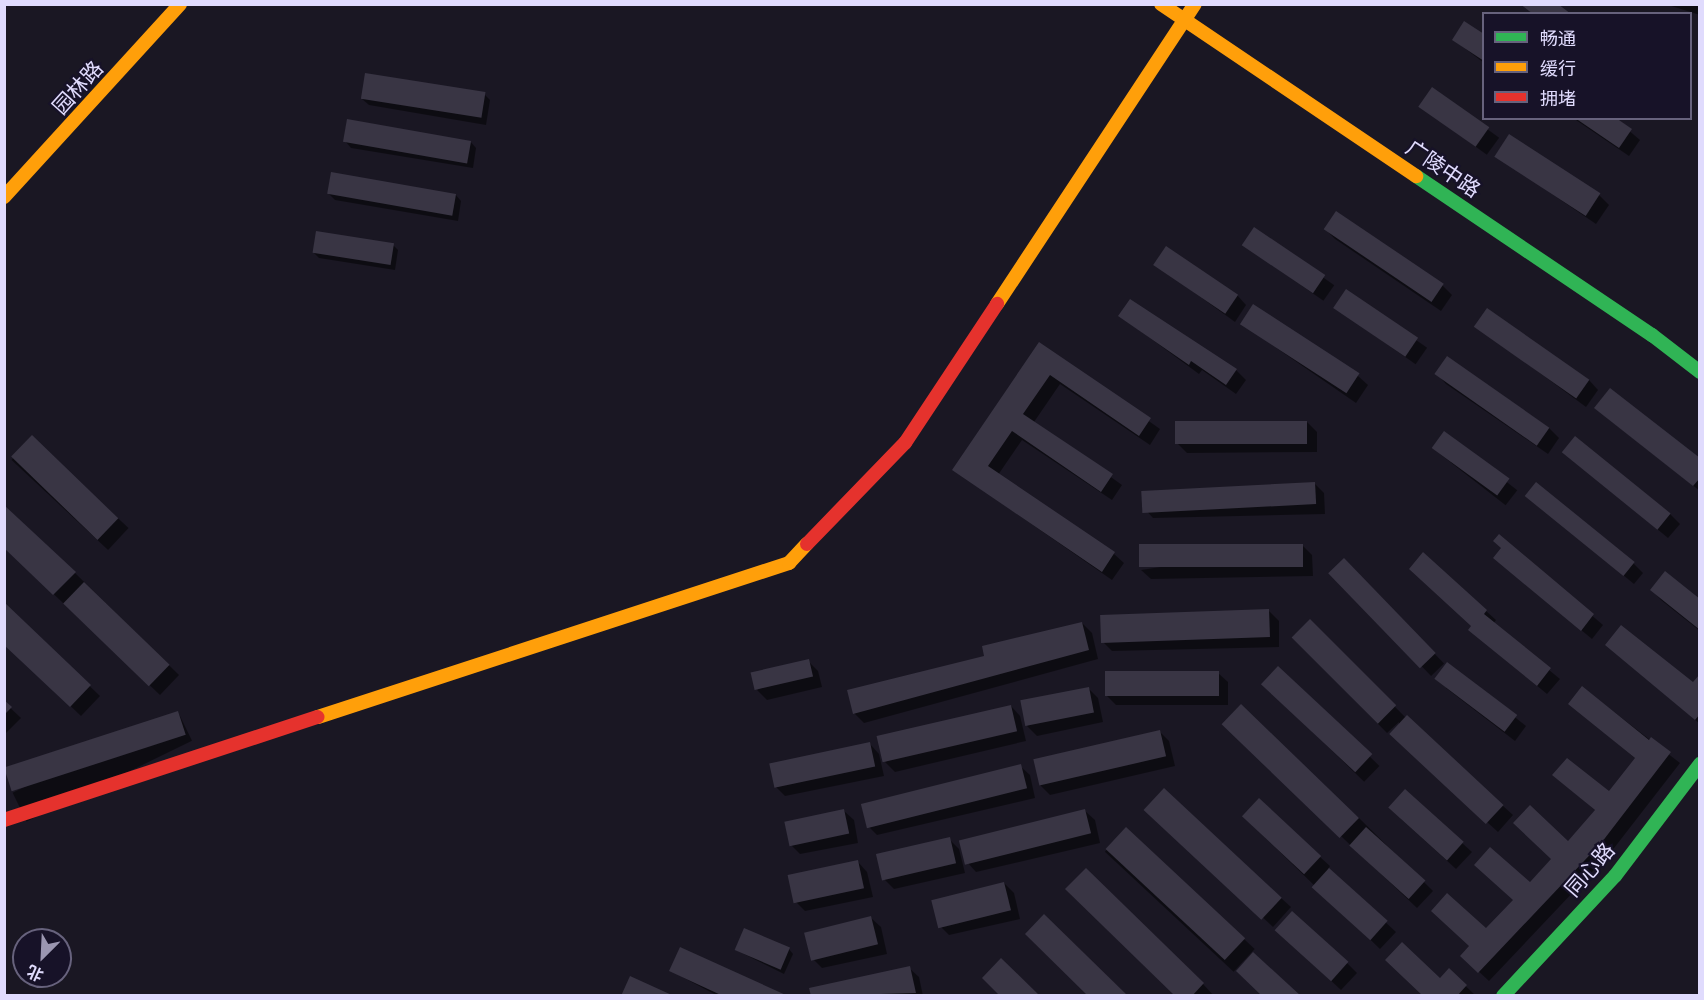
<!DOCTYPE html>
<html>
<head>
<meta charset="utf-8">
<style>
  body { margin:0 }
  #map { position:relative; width:1704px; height:1000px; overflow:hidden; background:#1a1723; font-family:"DejaVu Sans","Noto Sans SC",sans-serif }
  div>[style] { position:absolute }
  .shadow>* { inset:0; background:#0007; transform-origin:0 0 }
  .building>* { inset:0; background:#393544; transform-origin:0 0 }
  .fast>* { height:14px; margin:-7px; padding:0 7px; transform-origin:7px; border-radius:7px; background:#30b455 }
  .slow>* { height:14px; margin:-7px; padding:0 7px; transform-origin:7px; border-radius:7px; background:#ff9f0a }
  .jam>* { height:14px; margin:-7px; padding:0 7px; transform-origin:7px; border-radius:7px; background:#e5322d }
  span { translate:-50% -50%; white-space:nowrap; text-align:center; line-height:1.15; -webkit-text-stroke:4.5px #171228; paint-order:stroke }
  .street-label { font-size:21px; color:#e0dbfd }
  .frame { position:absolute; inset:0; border:6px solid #e0dbfd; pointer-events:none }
  .legend { position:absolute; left:1482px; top:12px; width:210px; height:108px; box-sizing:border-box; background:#171228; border:2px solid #67627d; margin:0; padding:8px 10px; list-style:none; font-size:18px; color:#e0dbfd }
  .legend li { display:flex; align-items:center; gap:12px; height:30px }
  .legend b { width:30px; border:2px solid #67627d }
  .north { position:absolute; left:12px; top:928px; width:60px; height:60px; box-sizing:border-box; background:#171228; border:2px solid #67627d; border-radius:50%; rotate:204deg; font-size:16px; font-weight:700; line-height:24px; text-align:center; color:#e0dbfd }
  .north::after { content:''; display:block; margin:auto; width:21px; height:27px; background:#9b96b1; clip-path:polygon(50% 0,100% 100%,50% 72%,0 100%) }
</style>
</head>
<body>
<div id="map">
  <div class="shadow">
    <div style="clip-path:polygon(1665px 4px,1700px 4px,1700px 15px)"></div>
    <div style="clip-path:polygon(1484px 35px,1484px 63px,1454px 40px)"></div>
    <div style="left:1432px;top:89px;width:83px;height:21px;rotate:36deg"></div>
    <div style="clip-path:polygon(484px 94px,490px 100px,486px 125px,369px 105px,362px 99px)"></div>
    <div style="clip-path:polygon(1573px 118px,1614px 118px,1640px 140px,1629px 156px)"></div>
    <div style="clip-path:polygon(345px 141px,470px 141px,476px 148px,473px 168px,351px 148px)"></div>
    <div style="clip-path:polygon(1496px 156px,1599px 195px,1609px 205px,1596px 224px)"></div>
    <div style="clip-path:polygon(329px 194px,455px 194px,461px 201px,458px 221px,335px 200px)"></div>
    <div style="clip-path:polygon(1336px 213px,1442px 285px,1452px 295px,1441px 311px,1335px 239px,1325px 229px)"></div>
    <div style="left:1254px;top:229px;width:98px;height:19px;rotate:35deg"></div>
    <div style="clip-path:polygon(394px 246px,398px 250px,395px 270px,319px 258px,314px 253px)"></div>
    <div style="clip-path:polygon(1155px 264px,1237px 295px,1246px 305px,1235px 322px)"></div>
    <div style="left:1346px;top:291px;width:99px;height:20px;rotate:35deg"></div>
    <div style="clip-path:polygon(1120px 316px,1236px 370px,1246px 380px,1236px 394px,1202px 370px,1199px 374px)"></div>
    <div style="clip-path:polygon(1242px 324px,1358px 376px,1368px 385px,1356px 403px)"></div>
    <div style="clip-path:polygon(1476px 326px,1589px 380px,1598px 390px,1586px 407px)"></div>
    <div style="clip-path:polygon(1040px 344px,1160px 429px,1150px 445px,1060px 384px,1034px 422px,1122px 485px,1112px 500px,1022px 440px,998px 475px,1114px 554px,1124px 563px,1112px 580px,954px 470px)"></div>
    <div style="clip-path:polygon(1448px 358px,1549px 428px,1559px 438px,1548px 454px,1446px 384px,1437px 374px)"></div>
    <div style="clip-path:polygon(1606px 417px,1700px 460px,1700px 491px)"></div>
    <div style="clip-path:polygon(1307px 422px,1317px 432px,1317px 452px,1187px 453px,1177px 443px)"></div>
    <div style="left:1444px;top:433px;width:93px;height:19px;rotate:38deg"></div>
    <div style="left:32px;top:438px;width:132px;height:30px;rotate:43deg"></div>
    <div style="clip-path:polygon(1564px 452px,1670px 514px,1680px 524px,1668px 538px)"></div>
    <div style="clip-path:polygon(1314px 483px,1324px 493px,1325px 514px,1153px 518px,1144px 508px)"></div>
    <div style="clip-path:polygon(1527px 496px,1633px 563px,1643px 573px,1634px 584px)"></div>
    <div style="clip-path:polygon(1499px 536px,1603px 625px,1592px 639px,1505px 567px)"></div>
    <div style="clip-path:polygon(1302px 545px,1312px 555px,1313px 576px,1151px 579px,1141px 570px)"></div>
    <div style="clip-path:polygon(4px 547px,75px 573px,179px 675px,160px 695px)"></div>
    <div style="left:1344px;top:560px;width:144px;height:18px;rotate:46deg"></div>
    <div style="clip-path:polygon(1652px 590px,1700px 601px,1700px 631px,1661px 600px)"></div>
    <div style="clip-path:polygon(4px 604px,100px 696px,81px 716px,4px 643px)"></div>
    <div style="clip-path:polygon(1269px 611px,1279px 621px,1279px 647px,1112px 651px,1102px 641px)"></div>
    <div style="clip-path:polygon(1486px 611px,1496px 620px,1493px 624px,1560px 679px,1547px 694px,1470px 630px)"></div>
    <div style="clip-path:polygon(1310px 621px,1406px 718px,1513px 815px,1498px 832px,1401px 744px,1399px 722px,1387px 733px,1293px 637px)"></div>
    <div style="clip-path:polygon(1082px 623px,1092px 633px,1098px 659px,864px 723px,854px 713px)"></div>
    <div style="clip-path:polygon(1617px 654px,1693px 684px,1700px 677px,1700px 724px)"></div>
    <div style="clip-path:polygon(808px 661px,818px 671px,822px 687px,767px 700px,757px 690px)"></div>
    <div style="clip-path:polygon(1448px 664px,1526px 726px,1515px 741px,1446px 688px)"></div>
    <div style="left:1278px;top:668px;width:141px;height:22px;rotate:44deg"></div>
    <div style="clip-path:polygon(1218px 673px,1228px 682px,1228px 705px,1116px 705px,1106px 695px)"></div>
    <div style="clip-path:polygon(1088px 688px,1098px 698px,1103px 722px,1037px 736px,1027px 726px)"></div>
    <div style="clip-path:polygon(1583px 688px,1680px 763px,1611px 852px,1489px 981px,1462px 956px,1596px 811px,1554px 775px,1610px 793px,1636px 759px,1570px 704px)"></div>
    <div style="clip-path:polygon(4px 702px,21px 718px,4px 735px)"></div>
    <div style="clip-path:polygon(1011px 706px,1020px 716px,1026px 741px,895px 772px,885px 762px)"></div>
    <div style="left:178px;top:712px;width:32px;height:184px;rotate:64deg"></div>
    <div style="clip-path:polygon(1159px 731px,1169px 741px,1175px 766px,1050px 795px,1040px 785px)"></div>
    <div style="clip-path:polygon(1233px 734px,1359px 818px,1433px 891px,1417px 908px)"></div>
    <div style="clip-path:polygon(870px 744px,879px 754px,884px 776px,785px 796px,775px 786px)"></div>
    <div style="clip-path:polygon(1020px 766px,1030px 775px,1035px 798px,877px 835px,867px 825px)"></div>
    <div style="clip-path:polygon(844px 811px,854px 820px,858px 843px,800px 854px,790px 844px)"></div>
    <div style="clip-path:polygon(1085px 811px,1095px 820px,1100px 843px,976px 872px,967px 862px)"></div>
    <div style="clip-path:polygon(1400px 818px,1462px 843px,1472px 852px,1456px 869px)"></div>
    <div style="clip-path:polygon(1156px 819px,1281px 898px,1291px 907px,1273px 927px)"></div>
    <div style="clip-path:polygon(1253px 826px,1320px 857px,1330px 866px,1328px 869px,1396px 932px,1380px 949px)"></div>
    <div style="left:1126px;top:829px;width:176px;height:31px;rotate:43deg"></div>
    <div style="clip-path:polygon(949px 839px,959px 849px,965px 873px,894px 889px,884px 879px)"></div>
    <div style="clip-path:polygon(858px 862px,867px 872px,873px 897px,805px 911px,795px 901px)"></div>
    <div style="clip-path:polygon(1086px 870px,1203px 984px,1214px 996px,1177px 996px)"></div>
    <div style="clip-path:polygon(1004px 883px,1014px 893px,1020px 919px,949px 935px,939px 925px)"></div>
    <div style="clip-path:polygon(871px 918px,881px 927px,887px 954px,822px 968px,812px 958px)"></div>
    <div style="clip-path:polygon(1286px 939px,1347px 963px,1357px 973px,1341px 990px)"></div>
    <div style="clip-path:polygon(789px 949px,793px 954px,784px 974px,736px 950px)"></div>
    <div style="clip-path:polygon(909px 968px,919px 977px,923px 996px,812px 996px)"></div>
    <div style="clip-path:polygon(1449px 970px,1476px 996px,1425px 996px)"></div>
    <div style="clip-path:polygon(671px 971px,784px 996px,718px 996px)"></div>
  </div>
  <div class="building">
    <div style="clip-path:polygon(1520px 4px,1558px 4px,1571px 14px,1533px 14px)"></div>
    <div style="clip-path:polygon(1464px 21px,1484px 34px,1484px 61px,1452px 40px)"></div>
    <div style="left:365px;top:73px;width:122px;height:26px;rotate:9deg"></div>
    <div style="left:1432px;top:87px;width:70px;height:24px;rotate:35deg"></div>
    <div style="clip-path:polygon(1575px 118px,1616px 118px,1632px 129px,1619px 148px)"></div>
    <div style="left:347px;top:119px;width:126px;height:23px;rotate:10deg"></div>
    <div style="left:1509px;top:134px;width:109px;height:27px;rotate:33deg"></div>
    <div style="left:331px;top:172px;width:127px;height:22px;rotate:10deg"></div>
    <div style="left:1336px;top:211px;width:130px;height:22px;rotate:34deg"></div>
    <div style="left:1254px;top:227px;width:86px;height:22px;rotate:34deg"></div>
    <div style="left:316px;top:231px;width:79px;height:22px;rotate:9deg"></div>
    <div style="left:1166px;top:246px;width:87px;height:23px;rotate:34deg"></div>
    <div style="left:1346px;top:289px;width:87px;height:23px;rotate:34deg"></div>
    <div style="clip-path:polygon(1130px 299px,1237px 369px,1226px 385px,1191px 361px,1189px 365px,1118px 316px)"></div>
    <div style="left:1253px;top:304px;width:127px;height:24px;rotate:33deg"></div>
    <div style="left:1487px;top:308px;width:125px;height:23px;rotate:35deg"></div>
    <div style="clip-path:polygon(1039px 342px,1151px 418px,1139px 436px,1050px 375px,1023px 414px,1113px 474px,1101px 492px,1012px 431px,988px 466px,1115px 552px,1102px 572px,952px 470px)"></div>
    <div style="left:1447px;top:356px;width:125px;height:22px;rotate:35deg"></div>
    <div style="clip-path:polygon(1610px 388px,1700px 458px,1700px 478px,1693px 486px,1594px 408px)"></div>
    <div style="left:1175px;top:421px;width:132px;height:23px"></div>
    <div style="left:1444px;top:431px;width:81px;height:21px;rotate:36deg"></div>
    <div style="left:32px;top:435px;width:120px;height:30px;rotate:44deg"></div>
    <div style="left:1575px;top:436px;width:123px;height:21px;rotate:39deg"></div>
    <div style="left:1315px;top:482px;width:22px;height:174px;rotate:87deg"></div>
    <div style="left:1536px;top:482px;width:127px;height:18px;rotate:39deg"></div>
    <div style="clip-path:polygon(4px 505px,76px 572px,53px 595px,4px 548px)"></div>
    <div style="clip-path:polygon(1499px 534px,1594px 614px,1581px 631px,1493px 558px,1501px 548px,1493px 541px)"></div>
    <div style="left:1303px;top:544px;width:23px;height:164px;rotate:90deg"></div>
    <div style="clip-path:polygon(1423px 552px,1487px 610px,1484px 614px,1551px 668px,1537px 686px,1468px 630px,1471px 626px,1409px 569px)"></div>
    <div style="left:1344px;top:558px;width:132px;height:22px;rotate:46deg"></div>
    <div style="clip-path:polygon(1665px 571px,1700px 599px,1700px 630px,1650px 590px)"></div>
    <div style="left:84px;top:582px;width:119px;height:30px;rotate:44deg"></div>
    <div style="clip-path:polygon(4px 602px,91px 685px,70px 707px,4px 645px)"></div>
    <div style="left:1269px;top:609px;width:28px;height:169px;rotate:88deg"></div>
    <div style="left:1310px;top:619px;width:122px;height:26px;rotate:45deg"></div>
    <div style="clip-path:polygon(1082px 622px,1089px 650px,853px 714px,847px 690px,984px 656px,982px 646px)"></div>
    <div style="clip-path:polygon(1621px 625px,1693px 682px,1700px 674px,1700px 714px,1695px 720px,1605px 645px)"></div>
    <div style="left:809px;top:659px;width:18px;height:60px;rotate:77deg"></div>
    <div style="left:1447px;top:662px;width:88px;height:21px;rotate:37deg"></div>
    <div style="left:1278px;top:666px;width:129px;height:25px;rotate:43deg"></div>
    <div style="left:1105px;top:671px;width:114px;height:25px"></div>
    <div style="clip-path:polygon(1582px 686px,1649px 740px,1651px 737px,1671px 752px,1602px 842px,1478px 973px,1460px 956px,1469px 946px,1431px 911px,1447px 893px,1486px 928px,1513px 900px,1474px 865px,1490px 847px,1530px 882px,1551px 859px,1513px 823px,1530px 805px,1568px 841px,1595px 810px,1552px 775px,1567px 758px,1609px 791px,1635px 758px,1568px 704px)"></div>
    <div style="left:1089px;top:687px;width:26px;height:70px;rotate:79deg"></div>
    <div style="clip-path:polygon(4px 700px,12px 707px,4px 715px)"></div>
    <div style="left:1241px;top:704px;width:164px;height:28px;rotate:44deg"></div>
    <div style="left:1011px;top:705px;width:27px;height:138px;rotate:77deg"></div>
    <div style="left:178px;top:711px;width:25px;height:183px;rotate:72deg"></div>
    <div style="left:1407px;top:715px;width:132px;height:26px;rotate:43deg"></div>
    <div style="left:1160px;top:730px;width:27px;height:130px;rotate:77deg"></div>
    <div style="left:870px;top:742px;width:25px;height:103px;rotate:78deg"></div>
    <div style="left:1021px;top:764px;width:25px;height:165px;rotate:76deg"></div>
    <div style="left:1164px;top:788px;width:161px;height:30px;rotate:43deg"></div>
    <div style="left:1405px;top:789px;width:79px;height:25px;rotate:42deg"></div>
    <div style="left:1259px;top:798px;width:85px;height:25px;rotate:43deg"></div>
    <div style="left:844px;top:809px;width:25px;height:61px;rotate:78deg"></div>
    <div style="left:1085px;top:809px;width:25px;height:130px;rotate:76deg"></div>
    <div style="left:1126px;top:827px;width:163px;height:30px;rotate:43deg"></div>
    <div style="left:1366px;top:827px;width:80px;height:25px;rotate:42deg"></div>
    <div style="left:950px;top:837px;width:27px;height:76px;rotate:77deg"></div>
    <div style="left:858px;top:860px;width:29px;height:72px;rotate:78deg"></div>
    <div style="clip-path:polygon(1086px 868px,1204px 983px,1192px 996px,1175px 996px,1065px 889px)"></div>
    <div style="left:1329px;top:868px;width:79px;height:26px;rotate:42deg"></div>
    <div style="left:1004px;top:882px;width:29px;height:75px;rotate:76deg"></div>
    <div style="left:1292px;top:911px;width:76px;height:26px;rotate:42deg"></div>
    <div style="clip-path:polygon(1044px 914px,1128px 996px,1088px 996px,1025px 934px)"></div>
    <div style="left:871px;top:916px;width:29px;height:69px;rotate:76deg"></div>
    <div style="left:744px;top:928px;width:50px;height:24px;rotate:23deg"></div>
    <div style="clip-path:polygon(1402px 942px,1440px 978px,1449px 968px,1467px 985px,1457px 996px,1423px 996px,1385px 960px)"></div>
    <div style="clip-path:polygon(680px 947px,788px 996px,723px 996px,669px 971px)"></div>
    <div style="clip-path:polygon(1253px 952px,1301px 996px,1262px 996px,1236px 971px)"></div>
    <div style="clip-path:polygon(1001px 958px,1040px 996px,1000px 996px,982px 978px)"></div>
    <div style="clip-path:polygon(910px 966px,916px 993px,811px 996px,809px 988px)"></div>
    <div style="clip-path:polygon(630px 976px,674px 996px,621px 996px)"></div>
  </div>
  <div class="fast">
    <div style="left:1416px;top:176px;width:285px;rotate:34deg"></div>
    <div style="left:1652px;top:335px;width:61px;rotate:37.6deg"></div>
    <div style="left:1503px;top:996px;width:164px;rotate:-47deg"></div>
    <div style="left:1615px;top:876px;width:141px;rotate:-52.8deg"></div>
  </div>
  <div class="slow">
    <div style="left:1161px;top:4px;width:308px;rotate:34deg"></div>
    <div style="left:4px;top:197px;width:261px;rotate:-47.6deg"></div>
    <div style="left:997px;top:304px;width:359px;rotate:-56.6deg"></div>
    <div style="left:318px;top:717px;width:496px;rotate:-18.1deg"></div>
    <div style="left:789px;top:563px;width:26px;rotate:-47deg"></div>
  </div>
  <div class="jam">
    <div style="left:807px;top:544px;width:141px;rotate:-45.9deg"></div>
    <div style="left:905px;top:443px;width:167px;rotate:-56.5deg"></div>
    <div style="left:4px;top:820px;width:330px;rotate:-18.2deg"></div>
  </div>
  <div class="street-label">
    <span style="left:78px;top:88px;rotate:-48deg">园林路</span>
    <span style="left:1443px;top:169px;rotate:34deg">广陵中路</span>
    <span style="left:1590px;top:870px;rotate:-49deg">同心路</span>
  </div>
  <div class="frame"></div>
  <ul class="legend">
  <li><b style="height:8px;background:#30b455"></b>畅通</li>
  <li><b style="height:8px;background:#ff9f0a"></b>缓行</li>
  <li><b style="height:8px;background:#e5322d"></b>拥堵</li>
  </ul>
  <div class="north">北</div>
</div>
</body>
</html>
